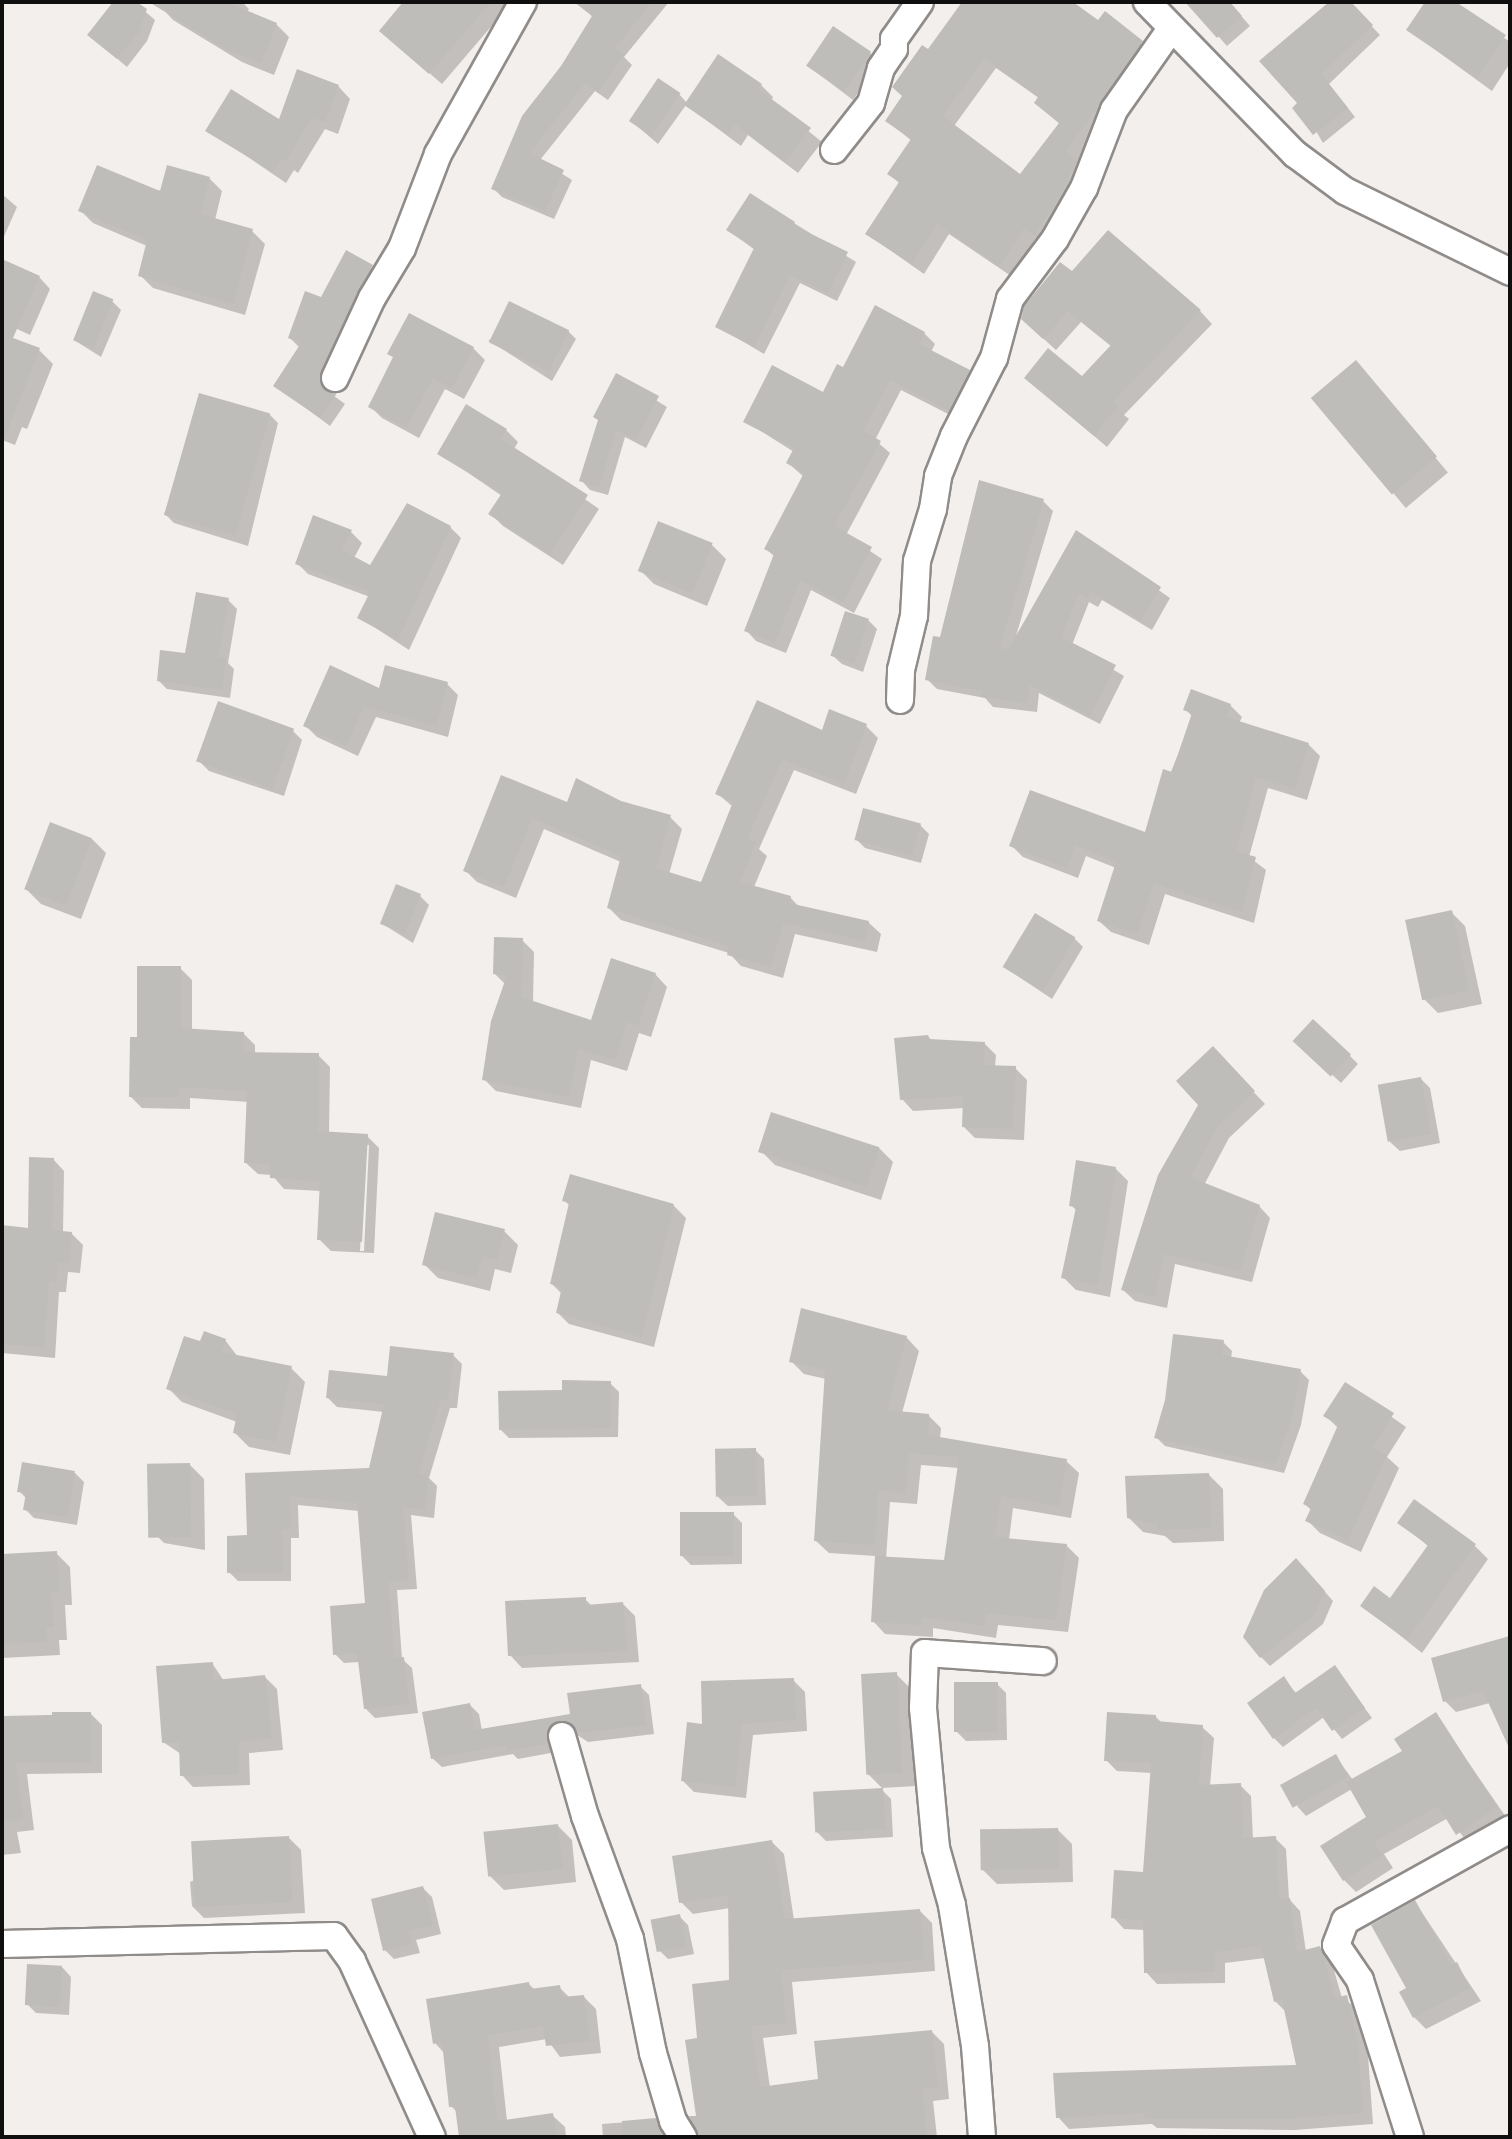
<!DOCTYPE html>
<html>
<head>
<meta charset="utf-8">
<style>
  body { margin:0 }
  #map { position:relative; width:1512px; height:2139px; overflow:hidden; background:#f3efed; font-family:"Open Sans",sans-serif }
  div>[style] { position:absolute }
  .shadow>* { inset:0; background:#0003; transform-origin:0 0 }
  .building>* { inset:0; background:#bfbdba; transform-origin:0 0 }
  .roads { filter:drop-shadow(2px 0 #8f8c8a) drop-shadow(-2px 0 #8f8c8a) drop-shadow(0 2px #8f8c8a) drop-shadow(0 -2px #8f8c8a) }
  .minor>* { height:26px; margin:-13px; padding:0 13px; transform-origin:13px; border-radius:13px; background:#fff }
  span { translate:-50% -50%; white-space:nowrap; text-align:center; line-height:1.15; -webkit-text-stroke:6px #fff; paint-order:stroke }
  .frame { position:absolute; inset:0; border:4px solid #100f0f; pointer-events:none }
</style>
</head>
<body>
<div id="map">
  <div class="shadow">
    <div style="clip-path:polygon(115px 2px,134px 2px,155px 20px,147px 41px,127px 67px,89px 35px)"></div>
    <div style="clip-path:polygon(164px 2px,242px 2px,249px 9px,247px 12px,276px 24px,289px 37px,274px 75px,242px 62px,173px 20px,161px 7px)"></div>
    <div style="clip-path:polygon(406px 2px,420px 2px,449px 27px,465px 2px,528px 2px,507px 30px,495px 22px,442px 84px,381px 31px)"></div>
    <div style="clip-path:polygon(577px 2px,669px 2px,624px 57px,632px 65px,608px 100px,595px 91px,540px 160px,572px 180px,554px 219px,502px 197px,493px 188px,593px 17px)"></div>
    <div style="clip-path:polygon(evenodd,962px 2px,1072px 2px,1099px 22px,1105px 13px,1153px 54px,1077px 163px,1088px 174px,1046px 246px,1036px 238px,1011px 276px,949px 234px,924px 274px,867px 234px,900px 184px,890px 174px,912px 141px,887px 121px,962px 2px,996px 68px,1039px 98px,1036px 103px,1060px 124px,1021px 176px,954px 126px,996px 68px)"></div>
    <div style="clip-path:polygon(1204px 2px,1229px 2px,1250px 26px,1227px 46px,1195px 10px)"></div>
    <div style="clip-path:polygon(1330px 2px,1349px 2px,1380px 35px,1329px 84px,1355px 117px,1323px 143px,1300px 104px,1262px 61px)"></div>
    <div style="clip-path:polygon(1427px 2px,1453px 2px,1510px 42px,1510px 63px,1492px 91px,1408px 30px)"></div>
    <div style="clip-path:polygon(870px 53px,879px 62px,853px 100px,808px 66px)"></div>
    <div style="clip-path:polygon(761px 85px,773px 97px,771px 101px,822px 142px,798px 173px,748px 135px,741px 146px,686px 105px,658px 144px,630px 120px,679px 94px,687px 103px)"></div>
    <div style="clip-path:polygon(338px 86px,350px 99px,338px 134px,325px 129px,298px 173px,294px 170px,286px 183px,208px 130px,280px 121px)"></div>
    <div style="clip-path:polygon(209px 178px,222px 191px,215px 220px,252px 231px,265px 244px,245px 315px,153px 288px,140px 275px,147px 246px,93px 223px,80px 210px)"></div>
    <div style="clip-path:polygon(2px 194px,17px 207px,2px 241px)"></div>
    <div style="clip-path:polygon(794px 223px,856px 262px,837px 301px,800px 283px,764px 354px,717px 326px,755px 250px,728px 230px)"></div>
    <div style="clip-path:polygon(347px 253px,381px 276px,329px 381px,330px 393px,345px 404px,330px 426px,275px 385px,299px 347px,290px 338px,322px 300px)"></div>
    <div style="clip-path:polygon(2px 261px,39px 277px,50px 289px,30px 335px,2px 322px)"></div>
    <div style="clip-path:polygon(1073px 274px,1200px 311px,1212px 324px,1124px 415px,1129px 419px,1107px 447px,1026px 378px,1082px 379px,1112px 347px,1081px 322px,1056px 350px,1035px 331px)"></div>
    <div style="clip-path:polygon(112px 301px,121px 310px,101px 357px,74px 340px)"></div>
    <div style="clip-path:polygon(568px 331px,576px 339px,552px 381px,488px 340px)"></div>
    <div style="clip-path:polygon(924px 333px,935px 344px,931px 352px,969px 371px,980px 382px,960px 420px,901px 390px,875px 440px,890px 453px,846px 535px,882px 559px,854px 613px,811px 590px,786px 653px,756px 641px,746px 630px,775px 557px,766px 549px,804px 477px,788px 463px,794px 452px,745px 421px,824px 394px,844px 369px)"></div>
    <div style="clip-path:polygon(2px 335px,39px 350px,53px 364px,27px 429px,22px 427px,15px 445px,2px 440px)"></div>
    <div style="clip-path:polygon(473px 348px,485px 360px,464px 399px,445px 389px,419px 438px,382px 418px,370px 406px,395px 358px)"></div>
    <div style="left:1356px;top:363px;width:143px;height:55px;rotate:50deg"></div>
    <div style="clip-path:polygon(617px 376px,667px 407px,646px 448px,625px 437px,608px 495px,590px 490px,581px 480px)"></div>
    <div style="clip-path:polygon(269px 414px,278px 423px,248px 546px,174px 523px,164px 513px)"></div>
    <div style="clip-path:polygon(506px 430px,518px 442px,514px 449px,599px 509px,563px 565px,503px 526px,491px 514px,502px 496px,439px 453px)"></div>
    <div style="clip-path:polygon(1043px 501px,1053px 511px,1016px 636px,1076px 533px,1170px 598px,1152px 630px,1102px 600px,1098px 607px,1089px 602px,1072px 645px,1124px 676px,1100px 724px,1039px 693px,1037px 712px,993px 707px,985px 698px,937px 689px,927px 679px,941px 640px)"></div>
    <div style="clip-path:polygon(314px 517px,351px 532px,362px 543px,354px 558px,371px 568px,450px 527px,461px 538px,409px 650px,359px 617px,370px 597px,308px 574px,297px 563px)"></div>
    <div style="clip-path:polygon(712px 545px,726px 559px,707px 606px,654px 584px,640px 570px)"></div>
    <div style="clip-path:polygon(228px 600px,237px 609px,228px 663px,234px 669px,230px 698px,167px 689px,158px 680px,186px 655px)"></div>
    <div style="clip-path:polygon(868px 620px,877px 629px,863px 672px,842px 664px,832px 655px)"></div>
    <div style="clip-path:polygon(447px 684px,458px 695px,448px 737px,376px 717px,358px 756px,317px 737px,305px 725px,380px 691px)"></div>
    <div style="clip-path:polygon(1230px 705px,1242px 717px,1239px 723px,1308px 744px,1320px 756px,1307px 800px,1268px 788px,1249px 857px,1266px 870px,1254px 923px,1165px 894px,1149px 945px,1111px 932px,1099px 921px,1116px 868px,1086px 856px,1078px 878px,1023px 857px,1011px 845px,1146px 834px,1193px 717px,1185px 709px)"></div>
    <div style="clip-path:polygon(866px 726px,878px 738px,856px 794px,794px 770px,759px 849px,767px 856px,754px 887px,790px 897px,800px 908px,868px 922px,881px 934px,877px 952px,795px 934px,783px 978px,741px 966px,729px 953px,621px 920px,609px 908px,621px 862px,544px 829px,516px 898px,477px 882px,465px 870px,502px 778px,568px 804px,620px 803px,670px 817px,682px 829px,669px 874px,702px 884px,733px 807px,717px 793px,823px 732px)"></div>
    <div style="clip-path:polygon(293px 731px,302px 740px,284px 796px,209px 771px,200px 762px)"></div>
    <div style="clip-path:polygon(920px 825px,929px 834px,921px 863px,865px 848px,856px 839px)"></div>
    <div style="clip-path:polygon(92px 839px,106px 853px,81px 919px,41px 904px,27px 890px)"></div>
    <div style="clip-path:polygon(420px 896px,429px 905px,413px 943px,381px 923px)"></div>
    <div style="clip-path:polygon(1451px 912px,1465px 926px,1482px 1004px,1438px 1013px,1424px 999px)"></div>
    <div style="clip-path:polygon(1074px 938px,1083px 947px,1052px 999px,1004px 967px)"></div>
    <div style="clip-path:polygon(522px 940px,534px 952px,533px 1003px,592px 1022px,655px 974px,667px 987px,651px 1037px,639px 1033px,627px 1071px,591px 1060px,581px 1108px,496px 1091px,484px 1079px,505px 984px,495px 974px)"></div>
    <div style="clip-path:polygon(evenodd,180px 968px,192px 980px,192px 1030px,243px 1033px,255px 1045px,255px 1053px,318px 1055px,330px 1067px,329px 1134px,367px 1136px,379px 1148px,374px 1253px,331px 1251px,319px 1239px,321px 1191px,284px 1189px,272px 1175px,258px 1174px,246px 1163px,249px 1102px,190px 1098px,190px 1109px,142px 1108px,130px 1096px,139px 1039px,180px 968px,366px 1145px,369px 1145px,364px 1251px,360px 1251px,366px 1145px)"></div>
    <div style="clip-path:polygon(928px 1036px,932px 1041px,984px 1043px,996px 1055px,995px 1067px,1015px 1068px,1027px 1080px,1024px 1140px,975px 1138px,963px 1126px,964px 1108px,913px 1111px,902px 1099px)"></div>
    <div style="clip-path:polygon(1213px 1049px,1265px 1104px,1229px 1138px,1204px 1185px,1259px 1206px,1270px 1218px,1252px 1282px,1175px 1264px,1167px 1308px,1135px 1301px,1123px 1290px,1201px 1105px)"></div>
    <div style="clip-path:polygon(1305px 1049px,1349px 1055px,1358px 1064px,1341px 1083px)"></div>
    <div style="clip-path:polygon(1421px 1079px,1430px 1088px,1440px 1143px,1400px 1151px,1390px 1142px)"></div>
    <div style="clip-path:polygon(879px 1148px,893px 1162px,881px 1200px,775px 1165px,761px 1151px)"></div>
    <div style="clip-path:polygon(53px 1159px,64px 1171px,63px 1233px,72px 1234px,83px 1245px,80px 1273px,68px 1272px,66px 1292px,59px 1292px,55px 1358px,2px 1353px,2px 1227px,30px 1230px)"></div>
    <div style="clip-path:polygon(1115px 1168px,1128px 1181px,1110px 1297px,1076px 1290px,1063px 1277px,1077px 1211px,1071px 1205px)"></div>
    <div style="clip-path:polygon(564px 1200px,674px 1206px,686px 1218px,654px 1347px,569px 1324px,557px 1312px,562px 1294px,552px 1284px,570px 1206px)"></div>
    <div style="clip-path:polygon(504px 1231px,518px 1245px,511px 1273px,495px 1269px,490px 1291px,438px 1278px,424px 1264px)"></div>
    <div style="clip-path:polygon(evenodd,803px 1310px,907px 1338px,919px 1351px,902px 1413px,928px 1415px,941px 1428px,940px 1439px,1066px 1461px,1079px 1473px,1071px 1518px,1013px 1508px,1009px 1540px,1066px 1545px,1079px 1558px,1068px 1632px,998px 1625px,996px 1638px,933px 1628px,933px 1637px,885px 1634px,873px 1621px,876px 1556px,829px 1553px,816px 1541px,826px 1379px,804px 1374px,791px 1361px,803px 1310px,921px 1465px,959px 1468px,946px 1562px,886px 1559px,890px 1502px,917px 1504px,921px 1465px)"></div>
    <div style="clip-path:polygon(225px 1340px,238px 1357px,291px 1368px,305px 1382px,290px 1455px,249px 1447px,235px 1433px,237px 1422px,182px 1402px,168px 1388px,201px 1343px)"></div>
    <div style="clip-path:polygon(1223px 1342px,1232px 1351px,1231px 1358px,1300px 1371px,1309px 1380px,1301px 1425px,1284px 1473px,1165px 1446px,1156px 1437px)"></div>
    <div style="clip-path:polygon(453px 1355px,462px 1364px,457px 1408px,450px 1408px,429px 1478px,437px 1486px,434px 1518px,411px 1515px,417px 1589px,397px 1590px,402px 1659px,412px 1668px,418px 1713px,375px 1718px,366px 1709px,360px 1662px,344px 1663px,335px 1654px,367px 1605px,359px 1511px,298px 1505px,299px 1538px,291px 1538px,291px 1581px,238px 1581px,229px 1572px,249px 1537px,246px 1474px,371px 1470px,384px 1412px,337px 1407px,328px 1398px)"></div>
    <div style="clip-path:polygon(610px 1383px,619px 1392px,618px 1437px,509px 1438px,500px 1429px,564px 1391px)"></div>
    <div style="clip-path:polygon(1345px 1384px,1406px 1427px,1387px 1457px,1399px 1468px,1361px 1552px,1320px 1533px,1307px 1520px,1312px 1511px,1305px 1504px,1339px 1429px,1325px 1415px)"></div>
    <div style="clip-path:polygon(755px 1450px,764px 1459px,766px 1505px,728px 1506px,718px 1497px)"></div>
    <div style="clip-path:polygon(190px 1465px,204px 1479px,205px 1550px,164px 1543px,150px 1529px)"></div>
    <div style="clip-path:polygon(75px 1473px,84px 1482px,77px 1525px,34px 1518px,25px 1509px,27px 1499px,19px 1491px)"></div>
    <div style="clip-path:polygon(1209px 1475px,1223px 1489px,1224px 1541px,1173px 1543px,1165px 1536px,1143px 1532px,1129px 1518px)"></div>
    <div style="clip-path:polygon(733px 1514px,742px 1523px,742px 1564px,691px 1565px,682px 1556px)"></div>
    <div style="clip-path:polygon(1400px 1522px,1474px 1545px,1488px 1559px,1422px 1653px,1362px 1605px,1391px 1601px,1429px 1547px)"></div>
    <div style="clip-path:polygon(56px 1553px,70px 1567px,72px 1605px,65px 1605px,67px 1640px,59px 1640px,60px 1655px,2px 1658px,2px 1556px)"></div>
    <div style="clip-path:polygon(1305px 1569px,1333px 1601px,1323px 1624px,1270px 1666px,1261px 1657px)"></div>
    <div style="clip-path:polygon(585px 1599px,592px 1606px,623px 1604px,635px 1616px,639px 1662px,522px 1668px,510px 1655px)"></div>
    <div style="clip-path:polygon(1510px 1636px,1510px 1746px,1490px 1703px,1456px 1712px,1445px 1701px,1434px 1659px)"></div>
    <div style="clip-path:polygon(212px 1663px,224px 1681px,265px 1677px,277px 1689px,283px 1750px,249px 1753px,250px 1785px,193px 1787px,182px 1775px,181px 1754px,163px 1742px)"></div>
    <div style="clip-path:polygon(1335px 1668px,1372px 1718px,1342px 1739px,1324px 1717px,1283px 1747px,1274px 1738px,1283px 1679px,1297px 1694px)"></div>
    <div style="clip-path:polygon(896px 1674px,910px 1688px,916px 1786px,882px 1788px,868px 1774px)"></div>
    <div style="clip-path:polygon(793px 1680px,805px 1692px,807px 1731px,753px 1735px,746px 1798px,694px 1792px,683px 1781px,704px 1726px)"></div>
    <div style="clip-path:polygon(997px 1684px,1006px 1693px,1007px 1740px,966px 1741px,957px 1732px)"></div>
    <div style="clip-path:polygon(640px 1686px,649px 1695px,654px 1734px,588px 1742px,568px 1729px,556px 1752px,518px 1759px,513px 1754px,442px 1767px,432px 1758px,470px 1705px,479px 1714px,482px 1731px,572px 1716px)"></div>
    <div style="clip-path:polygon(90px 1713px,102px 1725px,102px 1773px,27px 1774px,34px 1830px,17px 1832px,21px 1853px,2px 1855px,2px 1718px)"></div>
    <div style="clip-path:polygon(1435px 1714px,1508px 1820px,1470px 1845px,1448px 1818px,1384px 1854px,1393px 1868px,1356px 1892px,1344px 1880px,1368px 1817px,1352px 1789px,1306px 1816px,1297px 1806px,1336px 1757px,1353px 1780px,1404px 1751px)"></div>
    <div style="clip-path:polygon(1155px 1716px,1162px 1723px,1202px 1727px,1214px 1738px,1210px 1786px,1240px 1785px,1251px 1796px,1253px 1839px,1275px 1838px,1286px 1849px,1289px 1899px,1300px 1911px,1306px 1952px,1320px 1948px,1331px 1960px,1342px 1998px,1358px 2009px,1368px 2055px,1373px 2124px,1295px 2130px,1157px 2128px,1152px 2124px,1069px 2129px,1058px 2117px,1298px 2067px,1286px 2012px,1275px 2001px,1265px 1958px,1225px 1963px,1225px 1983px,1157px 1984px,1146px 1972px,1145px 1930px,1124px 1929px,1113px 1917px,1144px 1874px,1152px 1773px,1117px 1771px,1106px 1760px)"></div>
    <div style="clip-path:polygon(882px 1790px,891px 1799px,893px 1837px,826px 1841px,817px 1832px)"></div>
    <div style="clip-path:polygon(558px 1826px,572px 1840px,576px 1882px,504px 1890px,490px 1876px)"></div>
    <div style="clip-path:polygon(1058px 1830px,1072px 1844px,1073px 1882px,997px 1884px,983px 1870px)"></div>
    <div style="clip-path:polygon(289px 1838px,301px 1850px,305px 1913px,204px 1918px,192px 1906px,190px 1882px)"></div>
    <div style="clip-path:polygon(772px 1842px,784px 1854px,794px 1920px,920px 1911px,932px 1923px,935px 1971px,792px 1982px,797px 2034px,763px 2038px,770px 2088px,819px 2080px,932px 2032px,944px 2044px,949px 2099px,933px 2101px,937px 2137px,700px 2137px,691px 2118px,698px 2118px,699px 2040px,731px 1982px,730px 1908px,693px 1914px,681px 1902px)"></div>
    <div style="clip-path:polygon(423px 1888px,432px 1897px,441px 1934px,416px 1940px,420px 1953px,394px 1959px,385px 1950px)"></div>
    <div style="clip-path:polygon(1415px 1902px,1481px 2001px,1426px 2029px,1414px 2017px,1408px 1989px)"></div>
    <div style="clip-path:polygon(679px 1916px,688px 1925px,694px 1954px,668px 1959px,659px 1950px)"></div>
    <div style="clip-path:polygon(62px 1967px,71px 1977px,69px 2015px,36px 2013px,27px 2004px)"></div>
    <div style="clip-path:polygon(529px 1984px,535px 1990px,559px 1987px,570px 1998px,584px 1997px,596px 2009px,601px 2053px,560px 2057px,547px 2039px,499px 2047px,507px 2121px,552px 2115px,565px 2127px,566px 2137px,462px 2137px,458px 2113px,451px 2106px,445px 2054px,435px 2043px)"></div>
    <div style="clip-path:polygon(655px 2120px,670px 2137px,603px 2137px,602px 2124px)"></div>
  </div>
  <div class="building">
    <div style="clip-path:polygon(113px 2px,137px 2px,147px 9px,139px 32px,117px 59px,87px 35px)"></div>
    <div style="clip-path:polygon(149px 2px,226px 2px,277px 23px,261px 63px,227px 50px)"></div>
    <div style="clip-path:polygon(403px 2px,491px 2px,429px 74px,379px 31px)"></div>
    <div style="clip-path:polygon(574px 2px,652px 2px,615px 48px,624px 55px,598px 92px,585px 83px,529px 153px,564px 170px,545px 211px,491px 189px,522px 116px,561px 66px,592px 16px)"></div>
    <div style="clip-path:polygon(evenodd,962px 2px,1073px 2px,1098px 20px,1105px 11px,1143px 41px,1066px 152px,1077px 161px,1058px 200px,1034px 236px,1024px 228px,999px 266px,937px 224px,912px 264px,865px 234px,899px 182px,887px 174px,911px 139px,885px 121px,902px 96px,892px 87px,922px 45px,928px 49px,962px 2px,984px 58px,1038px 97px,1034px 103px,1059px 123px,1020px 174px,943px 116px,984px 58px)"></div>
    <div style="clip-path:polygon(1185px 2px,1230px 2px,1242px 16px,1217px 38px)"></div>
    <div style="clip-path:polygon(1329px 2px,1351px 2px,1373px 25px,1321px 74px,1348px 108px,1313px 135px,1292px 108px,1297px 103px,1259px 61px)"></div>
    <div style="clip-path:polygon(1425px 2px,1456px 2px,1506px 35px,1477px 78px,1406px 30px)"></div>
    <div style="left:833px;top:26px;width:46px;height:48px;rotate:34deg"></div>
    <div style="clip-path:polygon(718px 54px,762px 84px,758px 89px,811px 128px,785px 162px,735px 124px,728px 135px,684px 105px)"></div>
    <div style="clip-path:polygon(297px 69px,339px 85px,325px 122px,312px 118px,285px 162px,281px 159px,273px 172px,205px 131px,231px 89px,279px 119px)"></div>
    <div style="left:658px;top:78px;width:27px;height:52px;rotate:34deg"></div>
    <div style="clip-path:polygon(97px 165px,160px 191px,167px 165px,210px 177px,200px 214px,253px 229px,233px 304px,138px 276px,147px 240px,78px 211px)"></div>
    <div style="clip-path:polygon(750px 193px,795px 222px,793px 225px,848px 252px,828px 293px,790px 275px,754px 347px,715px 327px,754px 248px,726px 230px)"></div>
    <div style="clip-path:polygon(1108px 230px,1201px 310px,1113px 402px,1118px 406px,1094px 436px,1024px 378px,1048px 348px,1082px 376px,1111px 345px,1068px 311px,1043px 339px,1021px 319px,1024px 306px,1060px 262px,1072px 271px)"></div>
    <div style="clip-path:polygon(346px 250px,373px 265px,321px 371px,323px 388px,337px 393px,320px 418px,273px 386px,301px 343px,288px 338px,305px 291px,321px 297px)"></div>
    <div style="clip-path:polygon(2px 259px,40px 276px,13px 338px,40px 348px,3px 442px)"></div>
    <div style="left:93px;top:291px;width:22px;height:53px;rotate:22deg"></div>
    <div style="left:509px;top:301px;width:67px;height:46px;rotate:26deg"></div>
    <div style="clip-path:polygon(875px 305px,925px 332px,919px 344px,970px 370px,949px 411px,890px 380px,863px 431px,881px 441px,834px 526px,872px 547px,843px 603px,800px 580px,775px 643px,744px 631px,774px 554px,764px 549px,804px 473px,786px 463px,794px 448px,743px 422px,772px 365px,823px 392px,837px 364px,843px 367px)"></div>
    <div style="clip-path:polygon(409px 313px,474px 347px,452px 388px,433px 378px,406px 428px,368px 407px,393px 357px,387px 354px)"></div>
    <div style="left:1356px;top:360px;width:126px;height:59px;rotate:50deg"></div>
    <div style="clip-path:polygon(616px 373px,659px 396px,636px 440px,616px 430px,599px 487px,579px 481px,598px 420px,593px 417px)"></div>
    <div style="left:199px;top:393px;width:74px;height:127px;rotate:16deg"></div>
    <div style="clip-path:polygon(466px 404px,507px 429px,501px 439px,588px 495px,550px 554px,488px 514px,502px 493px,437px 454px)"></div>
    <div style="clip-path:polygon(979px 480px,1044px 499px,1000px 647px,1008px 650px,1076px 530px,1161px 587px,1141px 621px,1091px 592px,1088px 598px,1079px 593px,1061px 637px,1116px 665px,1090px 716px,1030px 685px,1027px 703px,981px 697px,982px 691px,925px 680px,933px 636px,940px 637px)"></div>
    <div style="clip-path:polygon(407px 503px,451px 526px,398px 640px,357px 618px,370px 592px,295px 564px,313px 515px,352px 530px,342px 550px,370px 565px)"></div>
    <div style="left:658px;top:521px;width:59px;height:54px;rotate:22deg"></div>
    <div style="clip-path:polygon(196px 592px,229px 598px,218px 657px,226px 658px,222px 690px,157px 681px,160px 650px,185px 653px)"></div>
    <div style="left:845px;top:611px;width:25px;height:47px;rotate:18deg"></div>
    <div style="clip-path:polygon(330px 665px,379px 688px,385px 665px,448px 682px,436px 726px,364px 706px,346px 746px,303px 726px)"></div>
    <div style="clip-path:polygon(1191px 689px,1231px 704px,1226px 717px,1309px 743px,1295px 789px,1256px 777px,1236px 851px,1256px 857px,1242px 912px,1154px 883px,1137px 934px,1097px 921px,1116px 862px,1075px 845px,1067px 868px,1009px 846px,1030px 790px,1145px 832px,1163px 769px,1172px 772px,1192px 713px,1183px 710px)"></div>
    <div style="clip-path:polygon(757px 700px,822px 730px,829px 709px,867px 724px,844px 784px,782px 759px,747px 839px,756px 842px,740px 882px,791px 896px,789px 903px,869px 921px,865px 941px,783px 923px,771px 967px,727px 955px,729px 946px,607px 908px,621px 856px,532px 818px,504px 887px,463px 871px,501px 775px,567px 802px,576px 778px,621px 801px,671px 815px,656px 868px,701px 882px,733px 802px,715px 794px)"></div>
    <div style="left:218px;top:701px;width:81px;height:64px;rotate:20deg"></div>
    <div style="left:863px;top:808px;width:60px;height:33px;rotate:15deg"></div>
    <div style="left:50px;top:822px;width:45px;height:72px;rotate:21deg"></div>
    <div style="left:396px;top:884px;width:27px;height:43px;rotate:22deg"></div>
    <div style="left:1452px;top:910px;width:82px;height:48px;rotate:78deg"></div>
    <div style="left:1035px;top:913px;width:47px;height:63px;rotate:31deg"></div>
    <div style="clip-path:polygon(494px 937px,523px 938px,521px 997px,591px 1020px,611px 958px,656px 973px,638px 1026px,627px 1022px,615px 1060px,578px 1049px,569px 1097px,482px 1080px,491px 1021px,507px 975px,493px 974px)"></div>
    <div style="clip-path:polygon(137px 966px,181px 966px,181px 1028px,244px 1032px,243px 1052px,319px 1053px,318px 1131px,368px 1134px,362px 1242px,317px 1240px,320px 1181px,270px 1178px,270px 1164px,244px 1163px,247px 1091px,179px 1087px,179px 1097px,129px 1097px,130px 1037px,137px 1037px)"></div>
    <div style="left:1313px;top:1019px;width:52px;height:30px;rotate:43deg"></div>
    <div style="clip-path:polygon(928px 1035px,929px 1039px,985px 1042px,984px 1065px,1016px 1066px,1013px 1129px,962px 1127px,963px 1096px,900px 1100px,894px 1038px)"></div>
    <div style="clip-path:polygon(1213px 1046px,1255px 1091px,1218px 1126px,1190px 1177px,1260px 1205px,1240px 1271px,1164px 1254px,1155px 1297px,1121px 1290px,1158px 1175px,1198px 1105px,1176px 1081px)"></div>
    <div style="left:1421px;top:1077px;width:58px;height:44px;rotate:80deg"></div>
    <div style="left:771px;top:1112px;width:114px;height:42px;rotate:18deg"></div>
    <div style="clip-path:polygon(29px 1157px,54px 1158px,52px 1230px,72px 1232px,69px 1263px,58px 1262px,56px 1282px,49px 1281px,44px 1347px,2px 1344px,2px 1225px,28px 1228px)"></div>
    <div style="clip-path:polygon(1076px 1160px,1116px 1167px,1098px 1285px,1061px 1278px,1076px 1207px,1069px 1206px)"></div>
    <div style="clip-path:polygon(570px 1174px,674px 1204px,642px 1337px,556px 1313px,562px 1287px,550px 1284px,569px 1203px,562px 1201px)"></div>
    <div style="clip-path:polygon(435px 1212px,505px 1229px,497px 1260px,482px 1256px,476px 1278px,422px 1265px)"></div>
    <div style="clip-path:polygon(801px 1308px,907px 1336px,887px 1410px,929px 1414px,928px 1435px,1067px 1459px,1059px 1506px,1001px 1496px,995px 1537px,1067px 1544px,1056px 1620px,986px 1613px,984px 1626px,922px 1617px,921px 1625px,871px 1622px,875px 1556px,944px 1560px,959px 1457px,909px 1453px,905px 1493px,878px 1490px,875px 1545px,814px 1541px,825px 1370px,789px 1362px)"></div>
    <div style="clip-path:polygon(204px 1331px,226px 1339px,222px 1352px,292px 1366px,276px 1442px,233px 1433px,237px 1414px,166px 1389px,184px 1336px,200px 1341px)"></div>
    <div style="clip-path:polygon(1173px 1334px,1224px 1340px,1222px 1355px,1301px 1369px,1293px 1415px,1275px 1465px,1154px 1438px,1165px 1400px)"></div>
    <div style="clip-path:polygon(390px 1346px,454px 1353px,448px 1400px,441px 1399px,418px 1474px,428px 1475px,425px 1510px,403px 1507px,409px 1580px,389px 1582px,394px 1658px,404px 1657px,409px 1704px,364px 1709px,357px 1653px,333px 1655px,330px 1606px,365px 1603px,357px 1503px,289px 1496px,291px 1529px,282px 1529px,283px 1573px,227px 1573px,227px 1536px,247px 1535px,245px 1473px,369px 1468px,384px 1404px,326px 1398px,329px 1370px,387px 1376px)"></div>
    <div style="clip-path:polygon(562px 1380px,611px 1381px,610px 1428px,499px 1430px,498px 1391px,562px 1390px)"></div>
    <div style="clip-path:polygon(1345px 1382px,1394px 1413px,1373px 1448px,1387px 1455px,1348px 1540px,1305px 1521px,1311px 1508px,1303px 1504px,1338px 1425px,1323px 1416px)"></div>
    <div style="left:756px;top:1448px;width:48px;height:41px;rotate:89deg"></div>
    <div style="clip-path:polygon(22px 1462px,75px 1471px,68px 1517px,23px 1510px,26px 1493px,17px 1492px)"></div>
    <div style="left:190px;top:1463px;width:74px;height:43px;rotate:89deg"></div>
    <div style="clip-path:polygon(1209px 1473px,1211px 1528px,1157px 1530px,1158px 1524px,1127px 1518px,1125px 1476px)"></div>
    <div style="clip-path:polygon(1414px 1499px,1476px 1544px,1407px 1640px,1360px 1606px,1374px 1586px,1390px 1598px,1428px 1545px,1397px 1523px)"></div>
    <div style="left:734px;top:1512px;width:44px;height:54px;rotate:90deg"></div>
    <div style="clip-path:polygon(57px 1551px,59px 1592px,51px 1592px,54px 1627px,46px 1627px,47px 1642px,2px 1644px,2px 1554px)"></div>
    <div style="clip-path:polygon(1296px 1558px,1325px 1591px,1314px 1615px,1260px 1658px,1243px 1637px,1264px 1590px)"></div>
    <div style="clip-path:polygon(586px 1597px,586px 1605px,623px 1602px,627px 1651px,508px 1656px,505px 1601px)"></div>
    <div style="clip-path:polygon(1510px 1636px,1510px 1750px,1483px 1691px,1443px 1702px,1431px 1658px)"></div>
    <div style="clip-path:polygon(213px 1662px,214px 1680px,265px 1675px,272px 1738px,238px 1742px,239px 1774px,180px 1776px,179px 1742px,162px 1743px,156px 1666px)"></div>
    <div style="clip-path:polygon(1335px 1665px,1365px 1708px,1332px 1731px,1316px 1708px,1273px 1739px,1247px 1703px,1284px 1676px,1295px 1693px)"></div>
    <div style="left:897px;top:1672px;width:101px;height:36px;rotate:87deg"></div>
    <div style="clip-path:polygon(794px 1678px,796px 1720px,742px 1724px,735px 1787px,681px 1781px,687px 1722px,702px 1724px,701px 1681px)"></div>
    <div style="left:998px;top:1682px;width:50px;height:44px;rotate:90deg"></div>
    <div style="clip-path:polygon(641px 1684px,646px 1725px,578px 1733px,572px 1724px,558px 1721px,547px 1732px,548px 1744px,507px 1751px,506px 1745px,431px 1759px,422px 1712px,470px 1703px,475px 1730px,570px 1714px,567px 1693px)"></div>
    <div style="clip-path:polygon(52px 1712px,91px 1712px,91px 1762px,16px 1763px,23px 1819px,2px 1822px,2px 1716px,52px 1715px)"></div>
    <div style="clip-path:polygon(1107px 1712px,1156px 1715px,1156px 1721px,1203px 1725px,1199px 1785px,1241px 1783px,1243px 1838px,1276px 1836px,1279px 1899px,1290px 1898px,1297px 1952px,1320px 1946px,1335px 1998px,1347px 1995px,1358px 2043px,1363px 2113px,1283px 2119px,1144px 2118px,1144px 2113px,1056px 2118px,1053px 2073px,1296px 2065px,1282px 2000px,1274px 2002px,1261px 1946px,1214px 1952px,1215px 1972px,1144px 1973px,1143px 1920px,1111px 1918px,1114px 1870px,1143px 1872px,1151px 1763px,1104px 1761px)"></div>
    <div style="clip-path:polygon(1436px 1712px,1497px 1807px,1456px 1835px,1438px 1806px,1374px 1842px,1382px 1855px,1343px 1881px,1320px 1846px,1366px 1817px,1346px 1782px,1402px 1751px,1394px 1739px)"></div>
    <div style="left:1336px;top:1754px;width:26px;height:64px;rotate:61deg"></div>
    <div style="left:883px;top:1788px;width:41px;height:70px;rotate:87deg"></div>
    <div style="left:558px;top:1824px;width:45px;height:75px;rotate:84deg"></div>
    <div style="left:1058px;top:1828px;width:41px;height:78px;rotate:89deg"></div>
    <div style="left:289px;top:1836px;width:66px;height:98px;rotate:87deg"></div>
    <div style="clip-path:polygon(772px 1840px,785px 1919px,920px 1909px,924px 1960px,781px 1970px,786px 2023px,751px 2026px,760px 2087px,818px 2079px,814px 2041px,932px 2030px,938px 2088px,922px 2089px,927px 2137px,699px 2137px,689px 2116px,696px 2116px,685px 2040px,697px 2038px,692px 1984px,729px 1980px,728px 1895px,679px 1903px,672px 1856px)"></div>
    <div style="clip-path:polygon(423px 1886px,433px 1925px,408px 1931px,412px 1944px,383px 1951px,371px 1899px)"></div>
    <div style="clip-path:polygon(1415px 1900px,1451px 1965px,1457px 1962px,1470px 1988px,1413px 2018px,1399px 1992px,1406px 1988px,1371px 1925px)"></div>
    <div style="left:680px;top:1914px;width:33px;height:30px;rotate:79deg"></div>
    <div style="left:27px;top:1964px;width:35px;height:41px;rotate:3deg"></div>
    <div style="clip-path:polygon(529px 1982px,530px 1989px,560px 1985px,562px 1997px,584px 1995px,590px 2041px,546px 2046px,543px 2026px,488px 2035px,497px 2121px,553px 2113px,557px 2137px,459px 2137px,455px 2107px,449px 2107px,442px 2042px,433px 2044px,426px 1999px)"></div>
    <div style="clip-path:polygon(656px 2118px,665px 2137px,622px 2137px,622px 2121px)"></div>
  </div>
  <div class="roads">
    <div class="minor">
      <div style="left:1147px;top:2px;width:212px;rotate:45.8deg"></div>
      <div style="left:1295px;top:154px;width:62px;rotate:36.5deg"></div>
      <div style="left:1345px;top:191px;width:184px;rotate:26.1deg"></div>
      <div style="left:834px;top:150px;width:60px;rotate:-51.8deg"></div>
      <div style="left:871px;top:103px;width:36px;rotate:-74deg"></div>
      <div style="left:881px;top:68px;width:23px;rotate:-56deg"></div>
      <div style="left:894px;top:49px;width:10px;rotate:-90deg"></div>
      <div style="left:894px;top:39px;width:45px;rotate:-54.9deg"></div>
      <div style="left:335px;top:378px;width:88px;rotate:-65.2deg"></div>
      <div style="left:372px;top:298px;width:58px;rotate:-59deg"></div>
      <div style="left:402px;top:248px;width:101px;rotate:-69deg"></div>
      <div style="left:438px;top:154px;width:174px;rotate:-60.8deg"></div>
      <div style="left:900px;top:700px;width:30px;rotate:-88deg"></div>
      <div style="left:901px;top:670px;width:56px;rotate:-76.5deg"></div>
      <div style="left:914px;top:616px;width:55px;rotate:-86.9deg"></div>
      <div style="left:917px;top:561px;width:54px;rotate:-72.9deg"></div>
      <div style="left:933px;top:509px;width:33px;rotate:-81deg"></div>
      <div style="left:938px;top:476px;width:43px;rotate:-68.2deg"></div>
      <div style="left:954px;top:436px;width:88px;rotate:-62.9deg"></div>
      <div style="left:994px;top:358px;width:61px;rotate:-74.8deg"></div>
      <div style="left:1010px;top:299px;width:75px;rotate:-53.1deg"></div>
      <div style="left:1055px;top:239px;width:59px;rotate:-60.4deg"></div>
      <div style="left:1084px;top:188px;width:84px;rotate:-69deg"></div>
      <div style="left:1114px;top:110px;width:99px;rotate:-54.9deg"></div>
      <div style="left:562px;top:1736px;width:83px;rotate:74deg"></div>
      <div style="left:585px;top:1816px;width:131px;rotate:69.9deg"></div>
      <div style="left:630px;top:1939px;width:116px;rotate:78.6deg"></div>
      <div style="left:653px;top:2053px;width:71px;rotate:73.6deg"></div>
      <div style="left:673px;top:2121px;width:19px;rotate:58deg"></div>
      <div style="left:2px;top:1944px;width:332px;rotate:-1.4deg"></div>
      <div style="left:334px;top:1936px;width:31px;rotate:54deg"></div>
      <div style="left:352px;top:1961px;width:193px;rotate:65.6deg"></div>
      <div style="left:982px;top:2137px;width:91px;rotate:-94.4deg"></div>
      <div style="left:975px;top:2046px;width:143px;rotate:-99.3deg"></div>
      <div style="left:952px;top:1905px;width:59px;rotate:-105.7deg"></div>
      <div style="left:936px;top:1848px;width:141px;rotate:-95.3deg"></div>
      <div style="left:923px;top:1708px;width:55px;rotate:-87.9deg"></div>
      <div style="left:925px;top:1653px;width:118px;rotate:3.9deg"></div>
      <div style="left:1410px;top:2137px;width:165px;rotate:-107.7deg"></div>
      <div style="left:1360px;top:1980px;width:42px;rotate:-124.4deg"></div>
      <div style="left:1336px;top:1945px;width:26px;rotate:-69deg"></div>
      <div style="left:1345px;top:1921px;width:189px;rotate:-29.1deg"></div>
    </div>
  </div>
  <div class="frame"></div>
</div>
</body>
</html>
